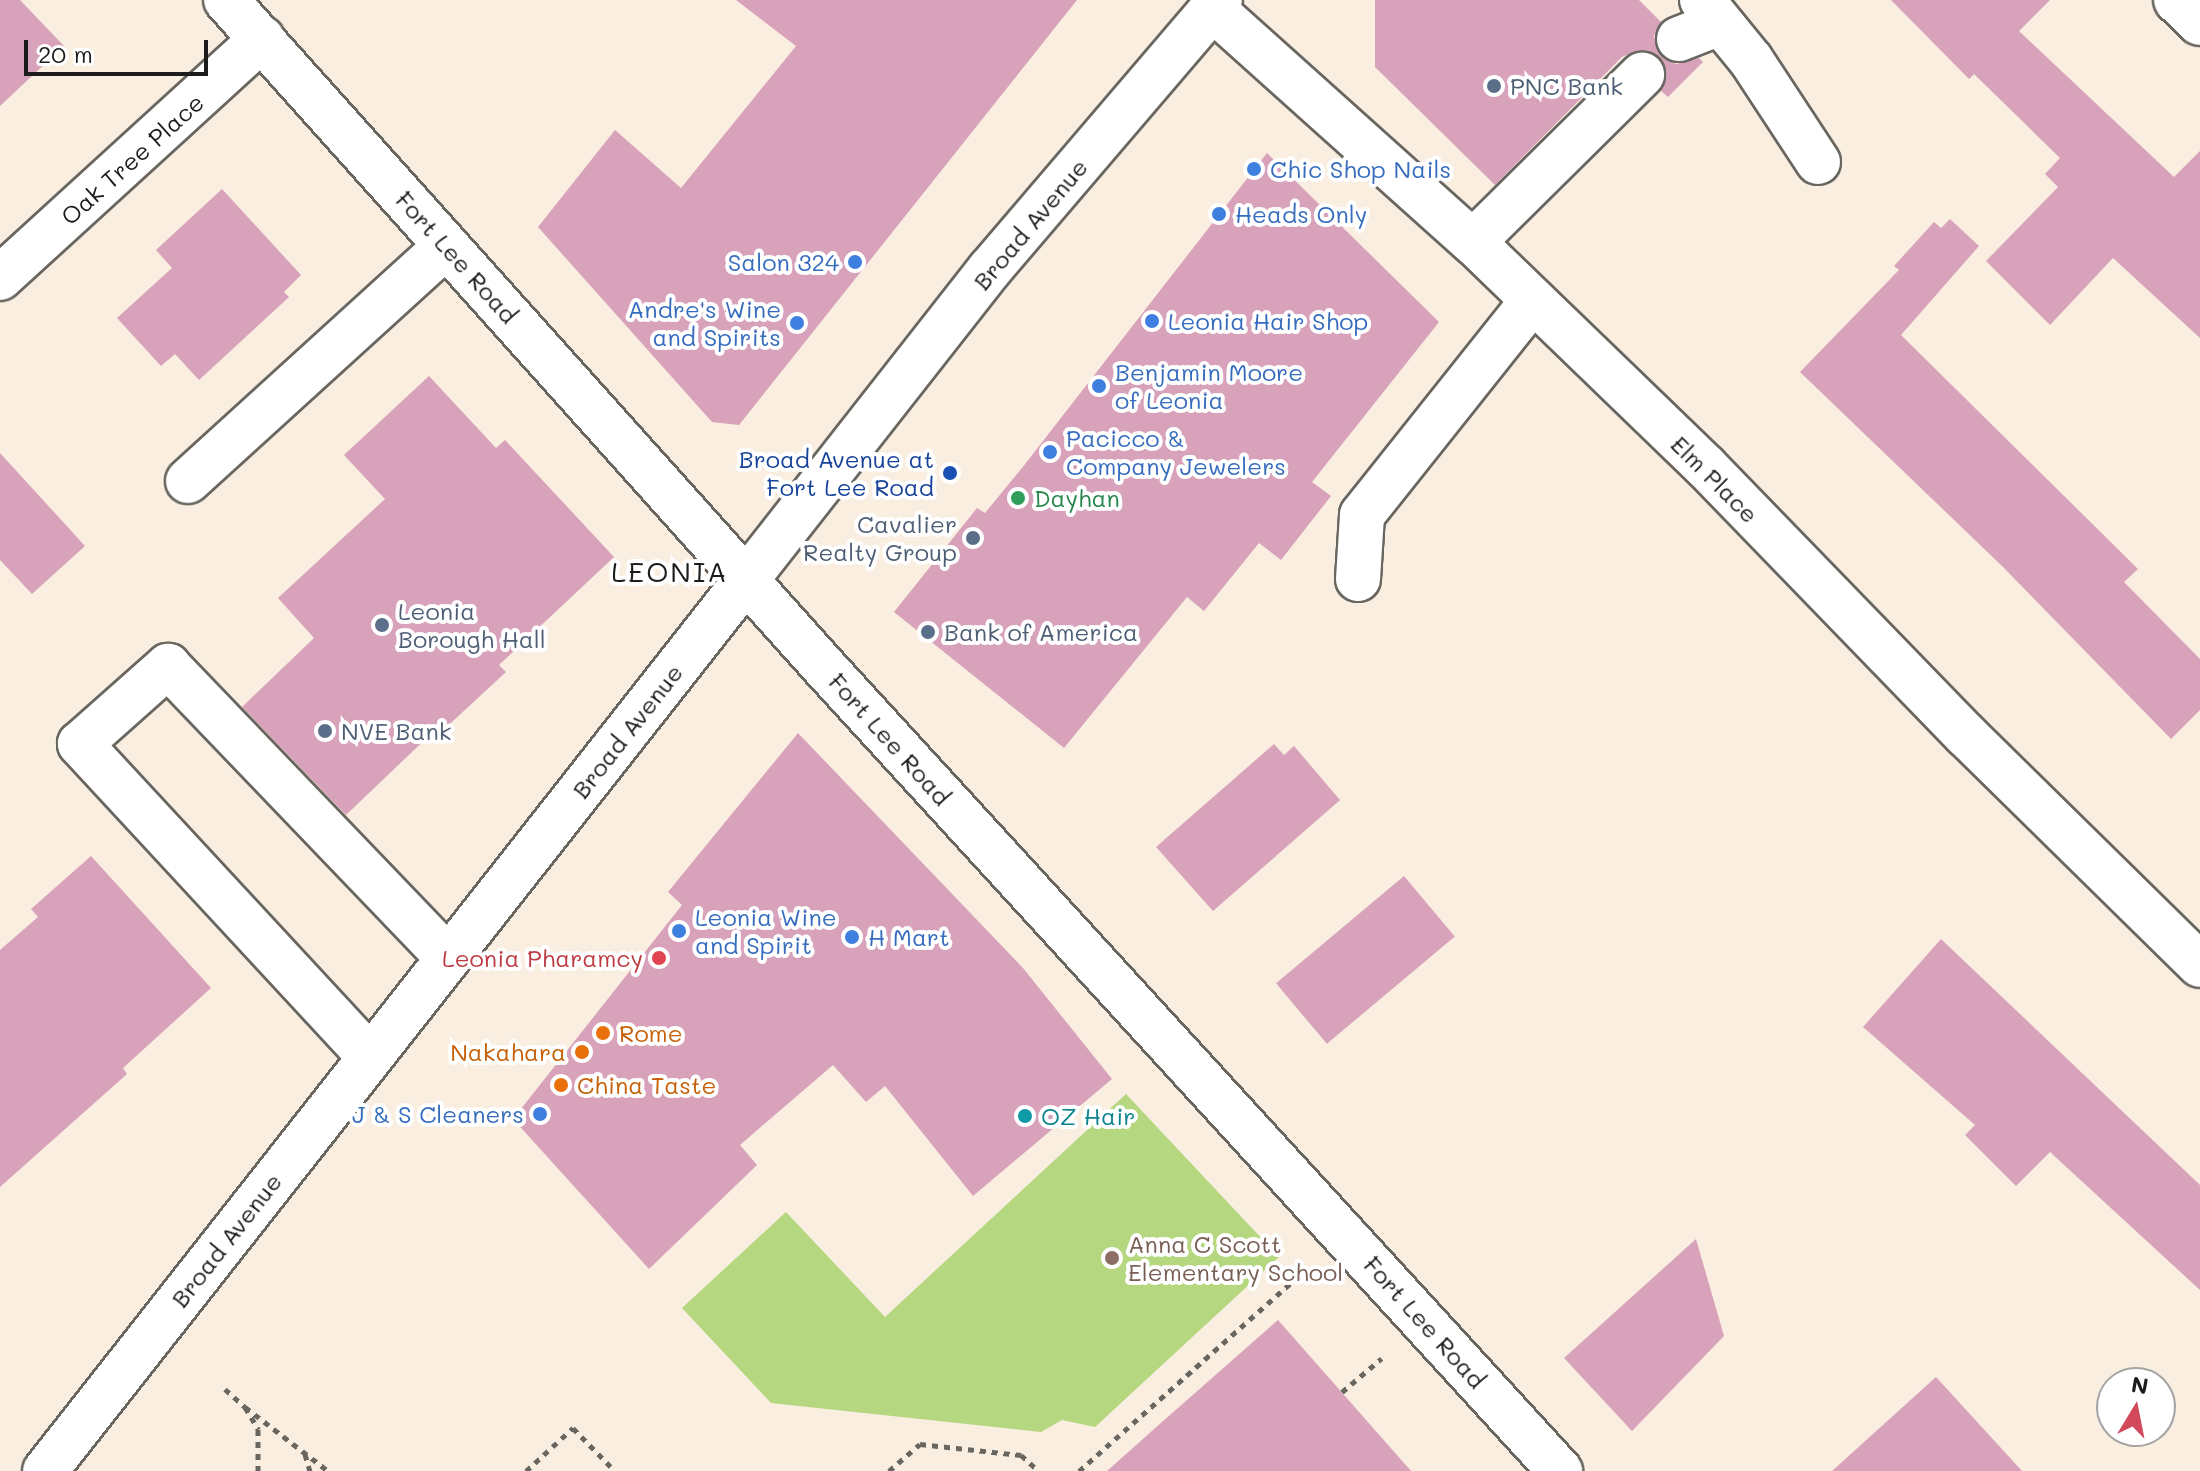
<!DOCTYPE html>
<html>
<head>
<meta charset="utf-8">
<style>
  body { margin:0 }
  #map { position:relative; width:2200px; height:1471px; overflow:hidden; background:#f9eedf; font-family:Mali,sans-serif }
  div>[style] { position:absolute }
  .green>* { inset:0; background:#b4d77f }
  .building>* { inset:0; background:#d8a2bb; transform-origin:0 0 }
  .path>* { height:5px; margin-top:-2.5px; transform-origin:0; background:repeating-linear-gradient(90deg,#696660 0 6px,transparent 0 12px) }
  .roads { filter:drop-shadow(2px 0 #696660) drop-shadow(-2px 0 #696660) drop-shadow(0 2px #696660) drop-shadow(0 -2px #696660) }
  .minor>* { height:44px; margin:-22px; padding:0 22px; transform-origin:22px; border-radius:22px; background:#fff }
  .major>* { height:44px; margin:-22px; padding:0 22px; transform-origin:22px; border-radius:22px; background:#fff }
  .dots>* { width:22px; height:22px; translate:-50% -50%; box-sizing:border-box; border:4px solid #fff; border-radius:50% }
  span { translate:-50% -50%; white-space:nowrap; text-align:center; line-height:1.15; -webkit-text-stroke:8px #fff; paint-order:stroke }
  .service-label { font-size:24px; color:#4e5e75 }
  .left { translate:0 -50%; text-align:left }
  .right { translate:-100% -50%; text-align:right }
  .street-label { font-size:24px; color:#1c1c1c }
  .shop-label { font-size:24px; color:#366cbe }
  .transit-label { font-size:24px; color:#164399 }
  .leisure-label { font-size:24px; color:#27864d }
  .health-label { font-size:24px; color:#be3a42 }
  .food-label { font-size:24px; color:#c56008 }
  .culture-label { font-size:24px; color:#0d838f }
  .education-label { font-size:24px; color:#785e54 }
  .quarter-label { font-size:28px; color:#1c1c1c; letter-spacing:2px }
  .north { position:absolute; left:2096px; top:1367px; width:80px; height:80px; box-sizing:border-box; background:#fff; border:2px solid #a4a4a4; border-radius:50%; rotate:10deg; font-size:22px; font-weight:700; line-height:32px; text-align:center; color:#1c1c1c }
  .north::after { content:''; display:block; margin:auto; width:28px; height:36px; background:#d1495b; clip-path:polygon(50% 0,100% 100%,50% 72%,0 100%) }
  .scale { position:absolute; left:24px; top:40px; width:184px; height:36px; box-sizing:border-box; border:4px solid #1c1c1c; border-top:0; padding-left:10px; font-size:24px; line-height:28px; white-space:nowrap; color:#1c1c1c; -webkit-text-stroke:6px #fff; paint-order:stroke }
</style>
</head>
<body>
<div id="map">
  <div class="green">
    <div style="clip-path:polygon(1126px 1094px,1279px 1257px,1095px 1427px,1062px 1420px,1041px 1432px,771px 1403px,682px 1308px,786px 1212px,885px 1317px)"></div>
  </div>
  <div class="building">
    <div style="clip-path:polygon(0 0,20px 0,64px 46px,0 106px)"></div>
    <div style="clip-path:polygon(736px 0,1077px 0,739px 425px,712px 422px,538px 227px,615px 130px,681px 188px,796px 46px)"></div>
    <div style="clip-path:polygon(1375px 0,1639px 0,1661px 22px,1654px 36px,1663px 58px,1676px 64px,1699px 58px,1703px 62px,1668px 97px,1661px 91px,1666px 69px,1659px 57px,1636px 51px,1622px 57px,1495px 185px,1375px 67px)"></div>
    <div style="clip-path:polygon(1891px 0,2050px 0,2019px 31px,2174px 177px,2200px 151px,2200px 338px,2113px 258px,2050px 325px,1986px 261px,2058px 187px,2045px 174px,2060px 158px,1974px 74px,1969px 79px)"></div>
    <div style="clip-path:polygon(1267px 153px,1439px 322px,1312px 482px,1331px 496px,1281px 560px,1259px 543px,1204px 611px,1187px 597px,1064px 748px,894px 612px,977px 508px,985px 513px,1022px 468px)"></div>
    <div style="clip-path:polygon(222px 189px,301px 275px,284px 292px,289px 297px,199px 380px,175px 354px,161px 366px,117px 318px,172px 268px,156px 250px)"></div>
    <div style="clip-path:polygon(1950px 219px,1979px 246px,1901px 335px,2138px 569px,2124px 582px,2200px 659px,2200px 710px,2171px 739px,2002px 566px,1800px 372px,1899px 270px,1894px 266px,1934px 222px,1941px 228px)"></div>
    <div style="clip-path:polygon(429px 376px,496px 448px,505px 440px,614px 557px,499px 665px,506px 672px,439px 734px,435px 730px,346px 815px,242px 707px,314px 638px,278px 598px,385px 499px,344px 455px)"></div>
    <div style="clip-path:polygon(0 453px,85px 546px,32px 594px,0 560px)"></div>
    <div style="clip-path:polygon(798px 733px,1023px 968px,1112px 1079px,973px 1196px,885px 1086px,866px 1102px,833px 1065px,740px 1145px,757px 1165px,649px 1269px,513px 1119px,682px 905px,668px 892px)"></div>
    <div style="clip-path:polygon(1274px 744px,1284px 755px,1294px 746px,1340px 800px,1213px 911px,1156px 847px)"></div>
    <div style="clip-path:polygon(91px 856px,211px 988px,123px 1068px,127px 1074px,0 1187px,0 950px,38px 917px,31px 909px)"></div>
    <div style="left:1404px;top:876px;width:79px;height:167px;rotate:50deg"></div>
    <div style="clip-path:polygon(1941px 939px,2200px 1185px,2200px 1290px,2050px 1152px,2016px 1186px,1965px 1135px,1975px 1125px,1863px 1027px)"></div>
    <div style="clip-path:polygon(1696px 1239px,1724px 1336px,1632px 1431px,1564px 1358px)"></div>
    <div style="clip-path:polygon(1278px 1320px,1411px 1471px,1107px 1471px,1162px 1422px)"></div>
    <div style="clip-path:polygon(1936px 1377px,2022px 1471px,1832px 1471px)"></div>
  </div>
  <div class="path">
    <div style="left:225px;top:1389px;width:27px;rotate:42deg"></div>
    <div style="left:245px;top:1407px;width:26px;rotate:59deg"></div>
    <div style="left:258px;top:1429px;width:42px;rotate:90deg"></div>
    <div style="left:1342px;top:1392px;width:52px;rotate:-40.4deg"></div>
    <div style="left:245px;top:1407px;width:105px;rotate:37.6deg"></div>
    <div style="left:305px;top:1454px;width:18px;rotate:74deg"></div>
    <div style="left:526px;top:1471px;width:64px;rotate:-42.5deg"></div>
    <div style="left:573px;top:1428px;width:60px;rotate:45.7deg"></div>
    <div style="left:889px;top:1471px;width:41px;rotate:-41.1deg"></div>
    <div style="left:920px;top:1444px;width:102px;rotate:6.2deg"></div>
    <div style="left:1021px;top:1455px;width:24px;rotate:42deg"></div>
    <div style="left:1079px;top:1471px;width:300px;rotate:-41.6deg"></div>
  </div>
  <div class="roads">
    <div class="minor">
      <div style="left:1702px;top:0;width:77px;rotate:50.8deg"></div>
      <div style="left:1751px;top:60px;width:122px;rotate:56.7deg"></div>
      <div style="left:2176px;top:0;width:33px;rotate:44deg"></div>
      <div style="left:1214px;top:10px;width:348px;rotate:41.9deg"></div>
      <div style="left:1473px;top:242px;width:324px;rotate:44deg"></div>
      <div style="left:1706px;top:467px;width:373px;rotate:45.9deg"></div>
      <div style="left:1966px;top:735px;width:328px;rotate:44.5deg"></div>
      <div style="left:1679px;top:39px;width:44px;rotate:-21.3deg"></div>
      <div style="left:1473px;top:242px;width:238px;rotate:-44.7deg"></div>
      <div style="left:0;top:278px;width:355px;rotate:-42.4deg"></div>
      <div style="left:188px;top:481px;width:349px;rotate:-42.3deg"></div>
      <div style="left:1358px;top:579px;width:64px;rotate:-86.4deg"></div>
      <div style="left:1362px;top:515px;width:273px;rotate:-51.5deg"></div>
      <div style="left:746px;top:580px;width:395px;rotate:-51.9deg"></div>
      <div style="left:990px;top:269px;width:354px;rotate:-49.5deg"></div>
      <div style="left:370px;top:1057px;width:427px;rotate:-132.8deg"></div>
      <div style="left:80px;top:744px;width:118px;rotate:-41.6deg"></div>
      <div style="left:168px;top:666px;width:405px;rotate:46.2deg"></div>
    </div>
    <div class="major">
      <div style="left:226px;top:0;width:897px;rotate:48.12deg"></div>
      <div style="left:825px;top:668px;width:1089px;rotate:47.53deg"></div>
      <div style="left:45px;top:1471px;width:1134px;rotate:-51.81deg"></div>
    </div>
  </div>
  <div class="dots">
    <div style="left:1494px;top:86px;background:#5c6f8a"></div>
    <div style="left:1254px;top:169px;background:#3f7fe0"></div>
    <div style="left:1219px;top:214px;background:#3f7fe0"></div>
    <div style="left:855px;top:262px;background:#3f7fe0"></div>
    <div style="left:1152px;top:321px;background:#3f7fe0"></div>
    <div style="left:797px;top:323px;background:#3f7fe0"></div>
    <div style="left:1099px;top:386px;background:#3f7fe0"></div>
    <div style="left:1050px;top:452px;background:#3f7fe0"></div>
    <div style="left:950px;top:473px;background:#1a4fb4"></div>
    <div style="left:1018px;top:498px;background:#2e9e5b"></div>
    <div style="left:973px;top:538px;background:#5c6f8a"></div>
    <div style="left:382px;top:625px;background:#5c6f8a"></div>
    <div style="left:928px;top:632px;background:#5c6f8a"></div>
    <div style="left:325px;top:731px;background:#5c6f8a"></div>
    <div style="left:679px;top:931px;background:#3f7fe0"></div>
    <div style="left:852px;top:937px;background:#3f7fe0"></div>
    <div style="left:659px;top:958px;background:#e0444e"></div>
    <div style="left:603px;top:1033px;background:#e8710a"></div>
    <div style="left:582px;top:1052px;background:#e8710a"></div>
    <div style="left:561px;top:1085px;background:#e8710a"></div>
    <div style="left:540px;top:1114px;background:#3f7fe0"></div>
    <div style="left:1025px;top:1116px;background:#0f9aa8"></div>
    <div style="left:1112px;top:1258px;background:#8d6e63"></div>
  </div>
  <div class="service-label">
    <span class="left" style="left:1510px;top:86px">PNC Bank</span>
    <span class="right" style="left:957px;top:538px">Cavalier<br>Realty Group</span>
    <span class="left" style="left:398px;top:625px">Leonia<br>Borough Hall</span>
    <span class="left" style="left:944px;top:632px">Bank of America</span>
    <span class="left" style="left:341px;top:731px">NVE Bank</span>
  </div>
  <div class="street-label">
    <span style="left:132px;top:159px;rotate:-42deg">Oak Tree Place</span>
    <span style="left:1030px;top:224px;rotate:-50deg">Broad Avenue</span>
    <span style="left:457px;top:257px;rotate:48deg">Fort Lee Road</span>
    <span style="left:1715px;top:479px;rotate:45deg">Elm Place</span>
    <span style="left:627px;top:731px;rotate:-52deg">Broad Avenue</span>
    <span style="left:890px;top:739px;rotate:48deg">Fort Lee Road</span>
    <span style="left:226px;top:1240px;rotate:-52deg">Broad Avenue</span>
    <span style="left:1425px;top:1322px;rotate:48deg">Fort Lee Road</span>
  </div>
  <div class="shop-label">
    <span class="left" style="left:1270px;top:169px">Chic Shop Nails</span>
    <span class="left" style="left:1235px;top:214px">Heads Only</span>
    <span class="right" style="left:839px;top:262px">Salon 324</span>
    <span class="right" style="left:781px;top:323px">Andre's Wine<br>and Spirits</span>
    <span class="left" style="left:1168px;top:321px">Leonia Hair Shop</span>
    <span class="left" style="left:1115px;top:386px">Benjamin Moore<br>of Leonia</span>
    <span class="left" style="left:1066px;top:452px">Pacicco &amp;<br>Company Jewelers</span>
    <span class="left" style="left:695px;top:931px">Leonia Wine<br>and Spirit</span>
    <span class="left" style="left:868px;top:937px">H Mart</span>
    <span class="right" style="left:524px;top:1114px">J &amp; S Cleaners</span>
  </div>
  <div class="transit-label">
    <span class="right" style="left:934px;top:473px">Broad Avenue at<br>Fort Lee Road</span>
  </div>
  <div class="leisure-label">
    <span class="left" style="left:1034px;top:498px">Dayhan</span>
  </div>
  <div class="health-label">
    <span class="right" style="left:643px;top:958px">Leonia Pharamcy</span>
  </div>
  <div class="food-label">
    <span class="left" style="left:619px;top:1033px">Rome</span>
    <span class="right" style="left:566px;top:1052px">Nakahara</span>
    <span class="left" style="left:577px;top:1085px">China Taste</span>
  </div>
  <div class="culture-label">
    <span class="left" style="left:1041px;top:1116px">OZ Hair</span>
  </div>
  <div class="education-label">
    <span class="left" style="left:1128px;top:1258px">Anna C Scott<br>Elementary School</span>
  </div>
  <div class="quarter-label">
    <span style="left:670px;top:571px">LEONIA</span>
  </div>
  <div class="north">N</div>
  <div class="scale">20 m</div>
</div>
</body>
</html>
